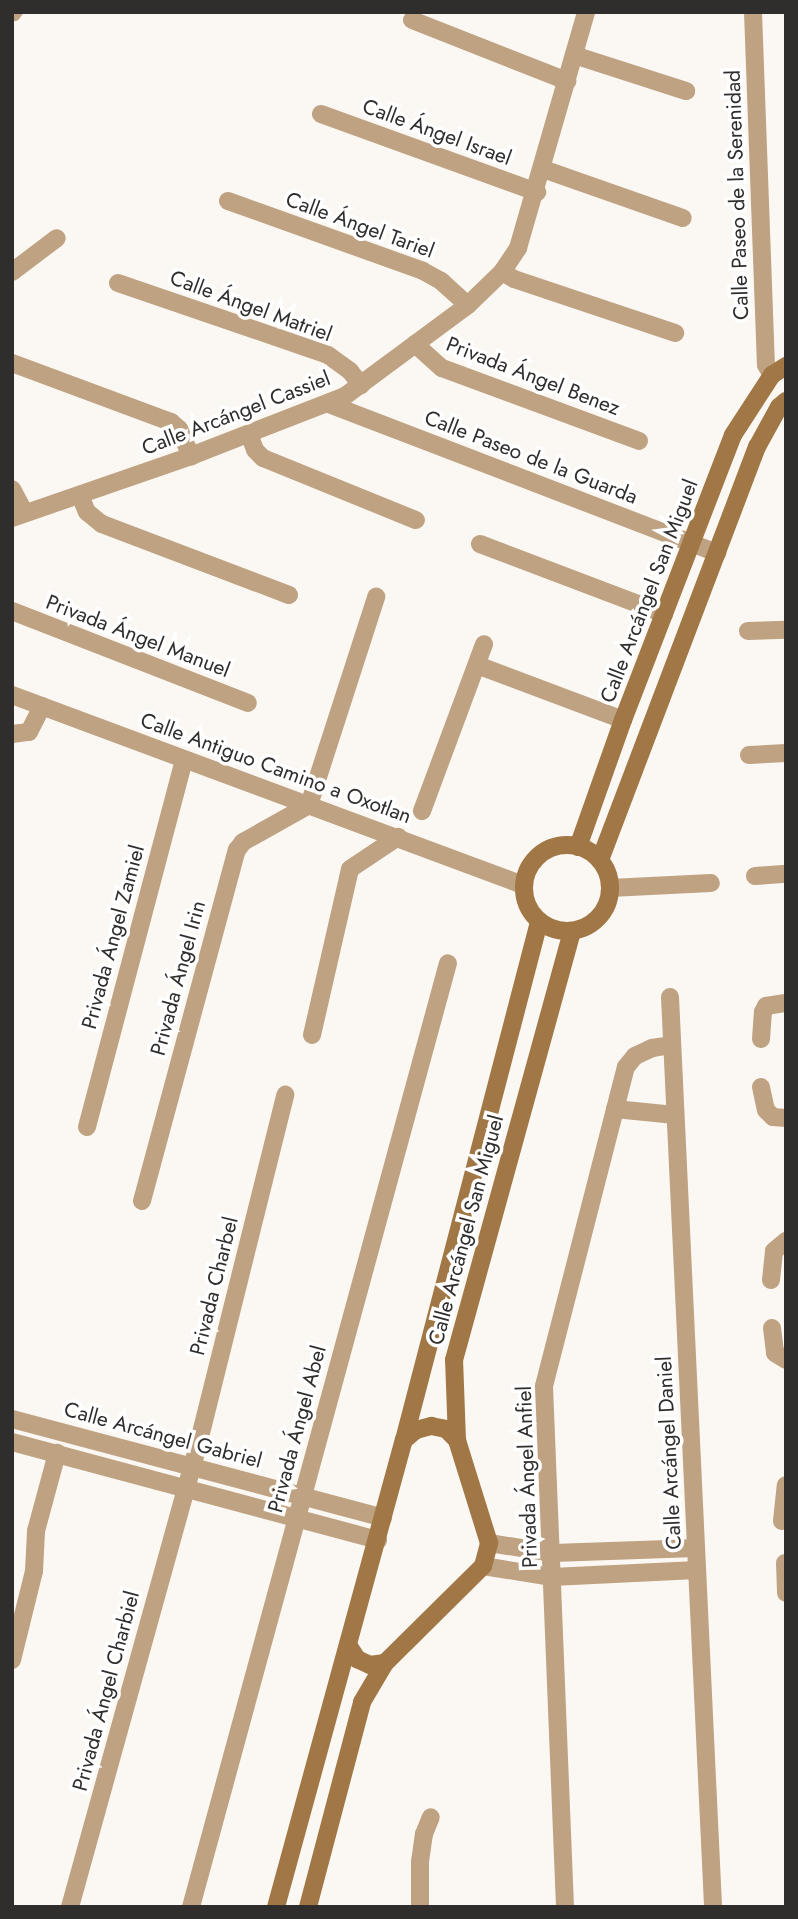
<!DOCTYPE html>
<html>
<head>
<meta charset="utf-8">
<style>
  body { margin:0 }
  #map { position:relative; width:798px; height:1919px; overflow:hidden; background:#fbf8f3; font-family:Jost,sans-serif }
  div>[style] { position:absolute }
  .lane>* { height:10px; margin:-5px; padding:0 5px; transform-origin:5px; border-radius:5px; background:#bfa282 }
  .street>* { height:18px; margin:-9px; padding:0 9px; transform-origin:9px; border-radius:9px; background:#bfa282 }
  .secondary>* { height:18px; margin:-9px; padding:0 9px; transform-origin:9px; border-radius:9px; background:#a17746 }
  .secondary>.ring { margin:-9px; padding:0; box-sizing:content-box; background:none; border:18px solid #a17746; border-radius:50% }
  span { translate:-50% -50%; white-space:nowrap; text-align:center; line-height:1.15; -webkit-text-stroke:7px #fff; paint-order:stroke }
  .street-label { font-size:21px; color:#302e2d }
  .frame { position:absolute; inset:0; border:14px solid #302e2d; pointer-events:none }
</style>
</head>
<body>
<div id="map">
  <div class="lane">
    <div style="left:12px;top:13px;width:4px;rotate:45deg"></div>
    <div style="left:15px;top:16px;width:5px;rotate:-53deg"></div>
  </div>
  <div class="street">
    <div style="left:753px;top:12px;width:353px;rotate:87.9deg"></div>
    <div style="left:766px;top:365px;width:12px;rotate:59deg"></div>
    <div style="left:412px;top:20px;width:167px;rotate:21.5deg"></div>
    <div style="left:574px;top:55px;width:118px;rotate:17.8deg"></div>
    <div style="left:321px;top:114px;width:230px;rotate:19.9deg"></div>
    <div style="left:543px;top:169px;width:148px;rotate:19.3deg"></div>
    <div style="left:228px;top:201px;width:207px;rotate:19.7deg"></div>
    <div style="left:423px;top:271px;width:21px;rotate:29deg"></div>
    <div style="left:441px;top:281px;width:36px;rotate:42deg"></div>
    <div style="left:12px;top:272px;width:56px;rotate:-37.1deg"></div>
    <div style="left:502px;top:272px;width:14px;rotate:30deg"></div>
    <div style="left:514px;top:279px;width:170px;rotate:18.5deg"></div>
    <div style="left:118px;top:283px;width:222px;rotate:18.9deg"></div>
    <div style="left:328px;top:355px;width:27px;rotate:36deg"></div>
    <div style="left:350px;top:371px;width:18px;rotate:52deg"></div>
    <div style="left:415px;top:344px;width:36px;rotate:42deg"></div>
    <div style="left:442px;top:368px;width:210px;rotate:20.3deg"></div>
    <div style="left:12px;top:363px;width:170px;rotate:20.4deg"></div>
    <div style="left:171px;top:422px;width:11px;rotate:41deg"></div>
    <div style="left:179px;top:429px;width:30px;rotate:66deg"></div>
    <div style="left:329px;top:404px;width:416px;rotate:21deg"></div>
    <div style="left:249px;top:434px;width:17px;rotate:69deg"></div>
    <div style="left:255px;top:450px;width:11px;rotate:45deg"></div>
    <div style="left:263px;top:458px;width:165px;rotate:22.1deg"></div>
    <div style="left:12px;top:489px;width:27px;rotate:62deg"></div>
    <div style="left:80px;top:495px;width:18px;rotate:68deg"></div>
    <div style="left:87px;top:512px;width:19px;rotate:39deg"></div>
    <div style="left:102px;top:524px;width:200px;rotate:20.8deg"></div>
    <div style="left:12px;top:518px;width:189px;rotate:-19.1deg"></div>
    <div style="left:191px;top:456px;width:165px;rotate:-21.3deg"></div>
    <div style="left:345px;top:396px;width:153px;rotate:-36.5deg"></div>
    <div style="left:468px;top:305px;width:47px;rotate:-44.1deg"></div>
    <div style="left:502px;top:272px;width:29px;rotate:-56deg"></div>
    <div style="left:518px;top:248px;width:246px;rotate:-73.9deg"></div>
    <div style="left:480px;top:544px;width:197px;rotate:20.8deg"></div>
    <div style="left:12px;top:611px;width:253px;rotate:21.3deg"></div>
    <div style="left:748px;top:631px;width:38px;rotate:-2deg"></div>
    <div style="left:477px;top:665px;width:156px;rotate:20.6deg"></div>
    <div style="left:12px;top:695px;width:545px;rotate:20.4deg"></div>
    <div style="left:12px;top:734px;width:17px;rotate:-7deg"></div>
    <div style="left:29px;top:732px;width:29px;rotate:-63deg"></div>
    <div style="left:749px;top:755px;width:37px;rotate:-3deg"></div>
    <div style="left:422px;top:811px;width:178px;rotate:-69.6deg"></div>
    <div style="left:755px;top:876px;width:31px;rotate:-4deg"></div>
    <div style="left:610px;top:888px;width:101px;rotate:-2.8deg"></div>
    <div style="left:670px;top:997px;width:911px;rotate:87.29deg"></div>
    <div style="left:312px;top:1035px;width:170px;rotate:-77.1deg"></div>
    <div style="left:350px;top:869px;width:58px;rotate:-33.7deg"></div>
    <div style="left:761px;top:1039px;width:27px;rotate:-86deg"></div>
    <div style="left:763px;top:1012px;width:7px;rotate:-63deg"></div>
    <div style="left:766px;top:1006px;width:20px;rotate:-9deg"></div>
    <div style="left:761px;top:1087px;width:24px;rotate:78deg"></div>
    <div style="left:766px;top:1110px;width:10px;rotate:45deg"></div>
    <div style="left:773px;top:1117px;width:13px;rotate:4deg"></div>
    <div style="left:615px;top:1109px;width:60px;rotate:5.7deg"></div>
    <div style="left:87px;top:1127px;width:380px;rotate:-75.2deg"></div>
    <div style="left:142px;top:1201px;width:364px;rotate:-74.9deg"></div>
    <div style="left:237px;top:850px;width:10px;rotate:-53deg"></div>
    <div style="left:243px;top:842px;width:76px;rotate:-29.3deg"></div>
    <div style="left:309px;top:805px;width:219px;rotate:-72.1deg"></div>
    <div style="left:771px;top:1280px;width:29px;rotate:-84deg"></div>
    <div style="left:774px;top:1251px;width:16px;rotate:-40deg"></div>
    <div style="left:772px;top:1328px;width:25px;rotate:83deg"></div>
    <div style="left:775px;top:1353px;width:13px;rotate:32deg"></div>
    <div style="left:12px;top:1419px;width:384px;rotate:14.9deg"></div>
    <div style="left:12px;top:1442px;width:379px;rotate:15deg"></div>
    <div style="left:782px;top:1521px;width:36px;rotate:-84deg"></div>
    <div style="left:489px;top:1543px;width:65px;rotate:8.9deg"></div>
    <div style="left:553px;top:1553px;width:143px;rotate:-2deg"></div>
    <div style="left:785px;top:1563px;width:30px;rotate:88deg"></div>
    <div style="left:483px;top:1566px;width:70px;rotate:9.1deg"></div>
    <div style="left:552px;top:1577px;width:145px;rotate:-2.8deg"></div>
    <div style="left:12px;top:1660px;width:92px;rotate:-76.1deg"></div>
    <div style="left:34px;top:1571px;width:40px;rotate:-87.1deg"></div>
    <div style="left:36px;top:1531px;width:81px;rotate:-74.9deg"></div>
    <div style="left:70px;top:1907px;width:484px;rotate:-74.5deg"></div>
    <div style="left:199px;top:1441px;width:357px;rotate:-76deg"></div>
    <div style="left:191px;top:1907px;width:978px;rotate:-74.77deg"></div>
    <div style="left:420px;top:1907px;width:45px;rotate:-90deg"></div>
    <div style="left:420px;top:1862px;width:28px;rotate:-82deg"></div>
    <div style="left:424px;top:1834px;width:18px;rotate:-68deg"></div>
    <div style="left:565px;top:1907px;width:521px;rotate:-92.31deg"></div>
    <div style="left:544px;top:1386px;width:329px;rotate:-75.6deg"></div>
    <div style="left:626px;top:1067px;width:14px;rotate:-51deg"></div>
    <div style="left:635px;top:1056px;width:19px;rotate:-25deg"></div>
    <div style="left:652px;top:1048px;width:19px;rotate:-9deg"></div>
  </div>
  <div class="secondary">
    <div class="ring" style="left:524px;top:845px;width:68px;height:68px"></div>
    <div style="left:578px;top:847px;width:135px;rotate:-70.5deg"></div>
    <div style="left:623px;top:720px;width:305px;rotate:-68.9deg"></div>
    <div style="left:733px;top:435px;width:72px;rotate:-57deg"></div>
    <div style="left:772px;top:375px;width:17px;rotate:-33deg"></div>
    <div style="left:600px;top:860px;width:442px;rotate:-69.2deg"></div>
    <div style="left:757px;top:447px;width:46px;rotate:-61.2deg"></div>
    <div style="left:779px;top:407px;width:9px;rotate:-41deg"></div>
    <div style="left:404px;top:1440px;width:16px;rotate:-40deg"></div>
    <div style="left:416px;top:1430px;width:16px;rotate:-15deg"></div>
    <div style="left:431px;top:1426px;width:15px;rotate:11deg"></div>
    <div style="left:446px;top:1429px;width:16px;rotate:45deg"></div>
    <div style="left:348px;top:1645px;width:17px;rotate:57deg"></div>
    <div style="left:357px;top:1659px;width:14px;rotate:25deg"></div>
    <div style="left:370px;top:1665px;width:15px;rotate:-8deg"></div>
    <div style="left:276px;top:1907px;width:484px;rotate:-74.7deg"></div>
    <div style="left:404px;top:1440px;width:535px;rotate:-75.39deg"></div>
    <div style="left:308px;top:1907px;width:212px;rotate:-75.2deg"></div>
    <div style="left:362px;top:1702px;width:45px;rotate:-59.5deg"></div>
    <div style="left:385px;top:1663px;width:138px;rotate:-44.7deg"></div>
    <div style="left:483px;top:1566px;width:24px;rotate:-75deg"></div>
    <div style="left:489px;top:1543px;width:108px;rotate:-107.3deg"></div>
    <div style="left:457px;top:1440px;width:80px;rotate:-92.1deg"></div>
    <div style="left:454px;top:1360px;width:445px;rotate:-74.6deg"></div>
  </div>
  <div class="street-label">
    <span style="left:437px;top:132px;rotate:20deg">Calle Ángel Israel</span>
    <span style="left:737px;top:195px;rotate:-92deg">Calle Paseo de la Serenidad</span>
    <span style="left:360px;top:225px;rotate:20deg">Calle Ángel Tariel</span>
    <span style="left:251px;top:306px;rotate:20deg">Calle Ángel Matriel</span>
    <span style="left:533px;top:376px;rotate:21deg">Privada Ángel Benez</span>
    <span style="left:236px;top:413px;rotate:-21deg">Calle Arcángel Cassiel</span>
    <span style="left:531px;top:457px;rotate:21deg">Calle Paseo de la Guarda</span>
    <span style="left:649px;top:591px;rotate:-69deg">Calle Arcángel San Miguel</span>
    <span style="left:138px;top:636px;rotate:21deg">Privada Ángel Manuel</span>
    <span style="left:276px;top:768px;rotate:20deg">Calle Antiguo Camino a Oxotlan</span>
    <span style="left:113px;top:937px;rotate:-75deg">Privada Ángel Zamiel</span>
    <span style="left:178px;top:978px;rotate:-75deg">Privada Ángel Irin</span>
    <span style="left:466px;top:1230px;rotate:-75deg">Calle Arcángel San Miguel</span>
    <span style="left:214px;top:1286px;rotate:-76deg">Privada Charbel</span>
    <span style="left:297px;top:1429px;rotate:-75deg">Privada Ángel Abel</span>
    <span style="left:163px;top:1435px;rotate:15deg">Calle Arcángel Gabriel</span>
    <span style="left:669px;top:1453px;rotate:-93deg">Calle Arcángel Daniel</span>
    <span style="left:527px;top:1477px;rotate:-92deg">Privada Ángel Anfiel</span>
    <span style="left:106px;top:1691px;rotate:-75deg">Privada Ángel Charbiel</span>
  </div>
  <div class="frame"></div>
</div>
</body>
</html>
